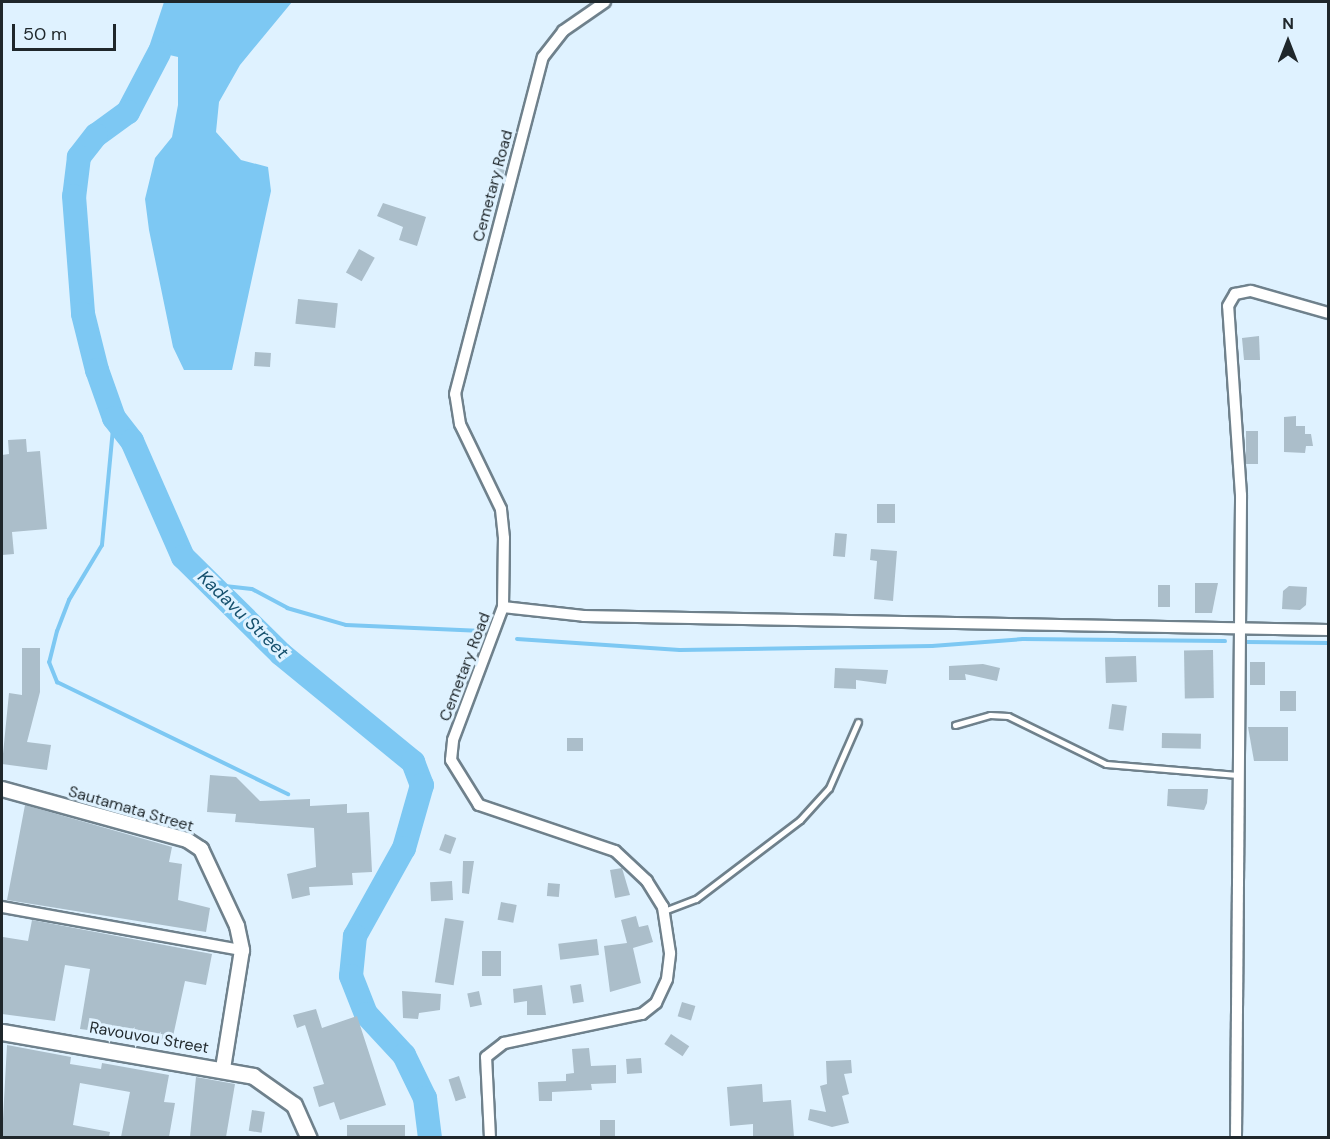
<!DOCTYPE html>
<html>
<head>
<meta charset="utf-8">
<style>
  body { margin:0 }
  #map { position:relative; width:1330px; height:1139px; overflow:hidden; background:#dff2ff; font-family:"DM Sans",sans-serif }
  div>[style] { position:absolute }
  .water>* { inset:0; background:#7dc8f3 }
  .stream>* { height:4px; margin:-2px; padding:0 2px; transform-origin:2px; border-radius:2px; background:#7dc8f3 }
  .river>* { height:24px; margin:-12px; padding:0 12px; transform-origin:12px; border-radius:12px; background:#7dc8f3 }
  .building>* { inset:0; background:#abbeca; transform-origin:0 0 }
  .roads { filter:drop-shadow(2px 0 #6f818c) drop-shadow(-2px 0 #6f818c) drop-shadow(0 2px #6f818c) drop-shadow(0 -2px #6f818c) }
  .service>* { height:5px; margin:-2.5px; padding:0 2.5px; transform-origin:2.5px; border-radius:2.5px; background:#fff }
  .minor>* { height:10px; margin:-5px; padding:0 5px; transform-origin:5px; border-radius:5px; background:#fff }
  .tertiary>* { height:14px; margin:-7px; padding:0 7px; transform-origin:7px; border-radius:7px; background:#fff }
  .secondary>* { height:15px; margin:-7.5px; padding:0 7.5px; transform-origin:7.5px; border-radius:7.5px; background:#fff }
  span { translate:-50% -50%; white-space:nowrap; text-align:center; line-height:1.15; -webkit-text-stroke:6px #dff2ff; paint-order:stroke }
  .street-label { font-size:16px; color:#1f272b }
  .water-label { font-size:18px; color:#15506d; font-style:italic }
  .frame { position:absolute; inset:0; border:3px solid #1f272b; pointer-events:none }
  .north { position:absolute; left:1258px; top:12px; width:60px; height:60px; -webkit-text-stroke:4px #dff2ff; paint-order:stroke; rotate:0deg; font-size:16px; font-weight:700; line-height:24px; text-align:center; color:#1f272b }
  .north::after { content:''; display:block; margin:auto; width:21px; height:27px; background:#1f272b; clip-path:polygon(50% 0,100% 100%,50% 72%,0 100%) }
  .scale { position:absolute; left:12px; top:24px; width:104px; height:27px; box-sizing:border-box; border:3px solid #1f272b; border-top:0; padding-left:8px; font-size:18px; line-height:21px; white-space:nowrap; color:#1f272b; -webkit-text-stroke:4px #dff2ff; paint-order:stroke }
</style>
</head>
<body>
<div id="map">
  <div class="water">
    <div style="clip-path:polygon(164px 2px,292px 2px,240px 65px,219px 102px,216px 132px,241px 160px,268px 167px,271px 191px,232px 370px,184px 370px,173px 347px,149px 230px,145px 199px,155px 158px,172px 137px,178px 105px,178px 57px,148px 50px)"></div>
  </div>
  <div class="stream">
    <div style="left:114px;top:418px;width:128px;rotate:95.4deg"></div>
    <div style="left:102px;top:545px;width:64px;rotate:121deg"></div>
    <div style="left:69px;top:600px;width:33px;rotate:111deg"></div>
    <div style="left:57px;top:631px;width:32px;rotate:104deg"></div>
    <div style="left:49px;top:662px;width:22px;rotate:68deg"></div>
    <div style="left:57px;top:682px;width:257px;rotate:25.9deg"></div>
    <div style="left:207px;top:584px;width:45px;rotate:6.3deg"></div>
    <div style="left:252px;top:589px;width:40px;rotate:28deg"></div>
    <div style="left:287px;top:608px;width:61px;rotate:16.1deg"></div>
    <div style="left:346px;top:625px;width:137px;rotate:2.5deg"></div>
    <div style="left:517px;top:639px;width:163px;rotate:3.9deg"></div>
    <div style="left:680px;top:650px;width:252px;rotate:-0.9deg"></div>
    <div style="left:932px;top:646px;width:91px;rotate:-4.4deg"></div>
    <div style="left:1023px;top:639px;width:202px;rotate:0.6deg"></div>
    <div style="left:1246px;top:642px;width:82px;rotate:0.7deg"></div>
  </div>
  <div class="river">
    <div style="left:159px;top:53px;width:67px;rotate:117.7deg"></div>
    <div style="left:128px;top:112px;width:39px;rotate:144deg"></div>
    <div style="left:96px;top:135px;width:28px;rotate:128deg"></div>
    <div style="left:79px;top:157px;width:39px;rotate:97deg"></div>
    <div style="left:74px;top:196px;width:118px;rotate:85.6deg"></div>
    <div style="left:83px;top:314px;width:58px;rotate:76deg"></div>
    <div style="left:97px;top:370px;width:51px;rotate:70.5deg"></div>
    <div style="left:114px;top:418px;width:29px;rotate:52deg"></div>
    <div style="left:132px;top:441px;width:127px;rotate:66.3deg"></div>
    <div style="left:183px;top:557px;width:138px;rotate:44.7deg"></div>
    <div style="left:281px;top:654px;width:171px;rotate:39.3deg"></div>
    <div style="left:413px;top:762px;width:25px;rotate:69deg"></div>
    <div style="left:422px;top:785px;width:66px;rotate:105.9deg"></div>
    <div style="left:404px;top:848px;width:101px;rotate:119.1deg"></div>
    <div style="left:355px;top:936px;width:40px;rotate:95.7deg"></div>
    <div style="left:351px;top:976px;width:41px;rotate:68.5deg"></div>
    <div style="left:366px;top:1014px;width:56px;rotate:47.2deg"></div>
    <div style="left:404px;top:1055px;width:48px;rotate:64deg"></div>
    <div style="left:425px;top:1098px;width:40px;rotate:82.9deg"></div>
  </div>
  <div class="building">
    <div style="left:497px;top:156px;width:11px;height:16px;rotate:15deg"></div>
    <div style="clip-path:polygon(383px 203px,426px 217px,417px 246px,399px 240px,403px 227px,377px 216px)"></div>
    <div style="left:359px;top:249px;width:18px;height:27px;rotate:29deg"></div>
    <div style="left:298px;top:299px;width:40px;height:25px;rotate:6deg"></div>
    <div style="clip-path:polygon(1259px 336px,1260px 360px,1244px 360px,1242px 338px)"></div>
    <div style="left:255px;top:352px;width:16px;height:14px;rotate:4deg"></div>
    <div style="clip-path:polygon(1296px 416px,1296px 426px,1305px 426px,1305px 434px,1311px 434px,1313px 446px,1306px 446px,1305px 453px,1284px 452px,1284px 417px)"></div>
    <div style="left:1246px;top:431px;width:12px;height:33px"></div>
    <div style="clip-path:polygon(26px 439px,27px 452px,40px 451px,47px 529px,12px 532px,14px 554px,2px 555px,2px 455px,9px 454px,8px 440px)"></div>
    <div style="left:877px;top:504px;width:18px;height:19px"></div>
    <div style="left:835px;top:533px;width:12px;height:23px;rotate:5deg"></div>
    <div style="clip-path:polygon(871px 549px,897px 551px,893px 601px,874px 599px,877px 561px,870px 560px)"></div>
    <div style="clip-path:polygon(1195px 583px,1218px 583px,1212px 613px,1195px 613px)"></div>
    <div style="left:1158px;top:585px;width:12px;height:22px"></div>
    <div style="clip-path:polygon(1289px 586px,1307px 587px,1306px 605px,1300px 610px,1282px 609px,1283px 591px)"></div>
    <div style="clip-path:polygon(22px 648px,40px 648px,40px 692px,27px 742px,51px 745px,47px 770px,2px 764px,9px 693px,22px 695px)"></div>
    <div style="left:1213px;top:650px;width:48px;height:29px;rotate:89deg"></div>
    <div style="left:1136px;top:656px;width:26px;height:31px;rotate:88deg"></div>
    <div style="left:1250px;top:662px;width:15px;height:23px"></div>
    <div style="clip-path:polygon(983px 664px,1000px 668px,997px 681px,965px 674px,966px 680px,949px 680px,949px 666px)"></div>
    <div style="clip-path:polygon(835px 668px,888px 670px,886px 684px,856px 680px,856px 689px,834px 688px)"></div>
    <div style="left:1280px;top:691px;width:16px;height:20px"></div>
    <div style="left:1112px;top:704px;width:15px;height:25px;rotate:8deg"></div>
    <div style="clip-path:polygon(1248px 727px,1288px 727px,1288px 761px,1254px 761px)"></div>
    <div style="left:1162px;top:733px;width:39px;height:15px;rotate:1deg"></div>
    <div style="left:567px;top:738px;width:16px;height:13px"></div>
    <div style="clip-path:polygon(210px 775px,236px 777px,260px 801px,310px 799px,310px 806px,347px 804px,347px 813px,369px 812px,372px 872px,352px 873px,353px 885px,309px 887px,310px 895px,292px 899px,287px 874px,316px 867px,314px 828px,235px 822px,236px 814px,207px 812px)"></div>
    <div style="clip-path:polygon(1168px 789px,1208px 789px,1207px 803px,1204px 810px,1167px 806px)"></div>
    <div style="clip-path:polygon(25px 805px,172px 847px,169px 862px,182px 864px,178px 900px,210px 908px,206px 932px,7px 900px)"></div>
    <div style="left:445px;top:834px;width:12px;height:17px;rotate:20deg"></div>
    <div style="clip-path:polygon(463px 861px,474px 861px,469px 894px,462px 893px)"></div>
    <div style="clip-path:polygon(622px 868px,630px 895px,615px 898px,610px 870px)"></div>
    <div style="left:452px;top:881px;width:19px;height:22px;rotate:87deg"></div>
    <div style="left:548px;top:883px;width:12px;height:13px;rotate:5deg"></div>
    <div style="left:501px;top:902px;width:16px;height:18px;rotate:11deg"></div>
    <div style="clip-path:polygon(636px 916px,639px 927px,648px 925px,653px 942px,633px 948px,641px 983px,610px 992px,604px 946px,627px 943px,621px 920px)"></div>
    <div style="left:445px;top:918px;width:19px;height:65px;rotate:9deg"></div>
    <div style="clip-path:polygon(32px 920px,212px 954px,206px 985px,185px 981px,172px 1041px,80px 1029px,90px 969px,65px 965px,55px 1021px,2px 1014px,3px 937px,28px 941px)"></div>
    <div style="left:597px;top:939px;width:16px;height:39px;rotate:83deg"></div>
    <div style="left:482px;top:951px;width:19px;height:25px"></div>
    <div style="left:581px;top:984px;width:18px;height:11px;rotate:81deg"></div>
    <div style="clip-path:polygon(542px 985px,546px 1015px,527px 1015px,527px 1001px,514px 1003px,513px 989px)"></div>
    <div style="clip-path:polygon(402px 991px,441px 994px,440px 1010px,419px 1013px,418px 1019px,403px 1018px)"></div>
    <div style="left:479px;top:991px;width:14px;height:12px;rotate:78deg"></div>
    <div style="left:682px;top:1002px;width:14px;height:15px;rotate:17deg"></div>
    <div style="clip-path:polygon(316px 1009px,322px 1028px,357px 1016px,386px 1105px,340px 1120px,334px 1102px,319px 1107px,313px 1087px,324px 1084px,305px 1025px,297px 1028px,293px 1015px)"></div>
    <div style="left:671px;top:1034px;width:22px;height:12px;rotate:34deg"></div>
    <div style="clip-path:polygon(7px 1045px,71px 1057px,70px 1064px,101px 1069px,102px 1063px,169px 1075px,164px 1102px,175px 1103px,169px 1137px,121px 1137px,130px 1092px,80px 1083px,73px 1125px,110px 1132px,109px 1137px,2px 1137px)"></div>
    <div style="clip-path:polygon(589px 1048px,591px 1066px,616px 1065px,616px 1083px,591px 1084px,592px 1090px,552px 1092px,552px 1101px,539px 1101px,538px 1082px,566px 1081px,566px 1074px,574px 1073px,572px 1049px)"></div>
    <div style="left:641px;top:1058px;width:15px;height:15px;rotate:86deg"></div>
    <div style="clip-path:polygon(851px 1060px,852px 1073px,844px 1074px,849px 1094px,842px 1096px,849px 1123px,832px 1127px,808px 1120px,810px 1109px,826px 1112px,820px 1086px,827px 1084px,826px 1061px)"></div>
    <div style="left:459px;top:1076px;width:23px;height:11px;rotate:72deg"></div>
    <div style="clip-path:polygon(196px 1077px,235px 1084px,226px 1137px,190px 1137px)"></div>
    <div style="clip-path:polygon(762px 1084px,763px 1102px,791px 1100px,794px 1137px,753px 1137px,753px 1124px,730px 1126px,727px 1087px)"></div>
    <div style="left:252px;top:1110px;width:13px;height:21px;rotate:9deg"></div>
    <div style="left:600px;top:1120px;width:15px;height:17px"></div>
    <div style="left:347px;top:1125px;width:58px;height:12px"></div>
  </div>
  <div class="roads">
    <div class="service">
      <div style="left:955px;top:725px;width:36px;rotate:-16deg"></div>
      <div style="left:990px;top:715px;width:18px;rotate:3deg"></div>
      <div style="left:1008px;top:716px;width:109px;rotate:26.1deg"></div>
      <div style="left:1106px;top:764px;width:132px;rotate:4.8deg"></div>
      <div style="left:664px;top:911px;width:34px;rotate:-21deg"></div>
      <div style="left:696px;top:899px;width:131px;rotate:-37.2deg"></div>
      <div style="left:800px;top:820px;width:43px;rotate:-47.8deg"></div>
      <div style="left:829px;top:788px;width:72px;rotate:-66.3deg"></div>
    </div>
    <div class="minor">
      <div style="left:503px;top:607px;width:81px;rotate:6.3deg"></div>
      <div style="left:584px;top:616px;width:744px;rotate:1.08deg"></div>
      <div style="left:2px;top:907px;width:244px;rotate:10.2deg"></div>
      <div style="left:490px;top:1138px;width:81px;rotate:-92.8deg"></div>
      <div style="left:486px;top:1057px;width:23px;rotate:-38deg"></div>
      <div style="left:504px;top:1043px;width:141px;rotate:-11.9deg"></div>
      <div style="left:642px;top:1014px;width:18px;rotate:-38deg"></div>
      <div style="left:656px;top:1003px;width:26px;rotate:-65deg"></div>
      <div style="left:667px;top:979px;width:26px;rotate:-83deg"></div>
      <div style="left:670px;top:953px;width:47px;rotate:-98.7deg"></div>
      <div style="left:663px;top:907px;width:31px;rotate:-122deg"></div>
      <div style="left:647px;top:881px;width:44px;rotate:-136.8deg"></div>
      <div style="left:615px;top:851px;width:144px;rotate:-161.3deg"></div>
      <div style="left:479px;top:805px;width:53px;rotate:-121.9deg"></div>
      <div style="left:451px;top:760px;width:20px;rotate:-84deg"></div>
      <div style="left:453px;top:740px;width:142px;rotate:-69.4deg"></div>
      <div style="left:503px;top:607px;width:69px;rotate:-89.2deg"></div>
      <div style="left:504px;top:538px;width:29px;rotate:-96deg"></div>
      <div style="left:501px;top:509px;width:94px;rotate:-115.8deg"></div>
      <div style="left:460px;top:424px;width:30px;rotate:-99deg"></div>
      <div style="left:455px;top:394px;width:348px;rotate:-75.4deg"></div>
      <div style="left:543px;top:57px;width:33px;rotate:-52deg"></div>
      <div style="left:563px;top:31px;width:51px;rotate:-34.6deg"></div>
      <div style="left:1236px;top:1138px;width:643px;rotate:-89.55deg"></div>
      <div style="left:1241px;top:495px;width:189px;rotate:-93.9deg"></div>
      <div style="left:1228px;top:306px;width:14px;rotate:-60deg"></div>
      <div style="left:1235px;top:294px;width:16px;rotate:-11deg"></div>
      <div style="left:1251px;top:291px;width:80px;rotate:15.9deg"></div>
    </div>
    <div class="tertiary">
      <div style="left:2px;top:789px;width:192px;rotate:15.4deg"></div>
      <div style="left:187px;top:840px;width:17px;rotate:33deg"></div>
      <div style="left:201px;top:849px;width:85px;rotate:64.9deg"></div>
      <div style="left:237px;top:926px;width:25px;rotate:78deg"></div>
      <div style="left:242px;top:950px;width:121px;rotate:99.1deg"></div>
    </div>
    <div class="secondary">
      <div style="left:2px;top:1032px;width:255px;rotate:9.9deg"></div>
      <div style="left:253px;top:1076px;width:50px;rotate:35.3deg"></div>
      <div style="left:294px;top:1105px;width:36px;rotate:66deg"></div>
    </div>
  </div>
  <div class="street-label">
    <span style="left:493px;top:186px;rotate:-75deg">Cemetary Road</span>
    <span style="left:465px;top:667px;rotate:-69deg">Cemetary Road</span>
    <span style="left:131px;top:809px;rotate:16deg">Sautamata Street</span>
    <span style="left:149px;top:1038px;rotate:10deg">Ravouvou Street</span>
  </div>
  <div class="water-label">
    <span style="left:243px;top:615px;rotate:44deg">Kadavu Street</span>
  </div>
  <div class="frame"></div>
  <div class="north">N</div>
  <div class="scale">50 m</div>
</div>
</body>
</html>
